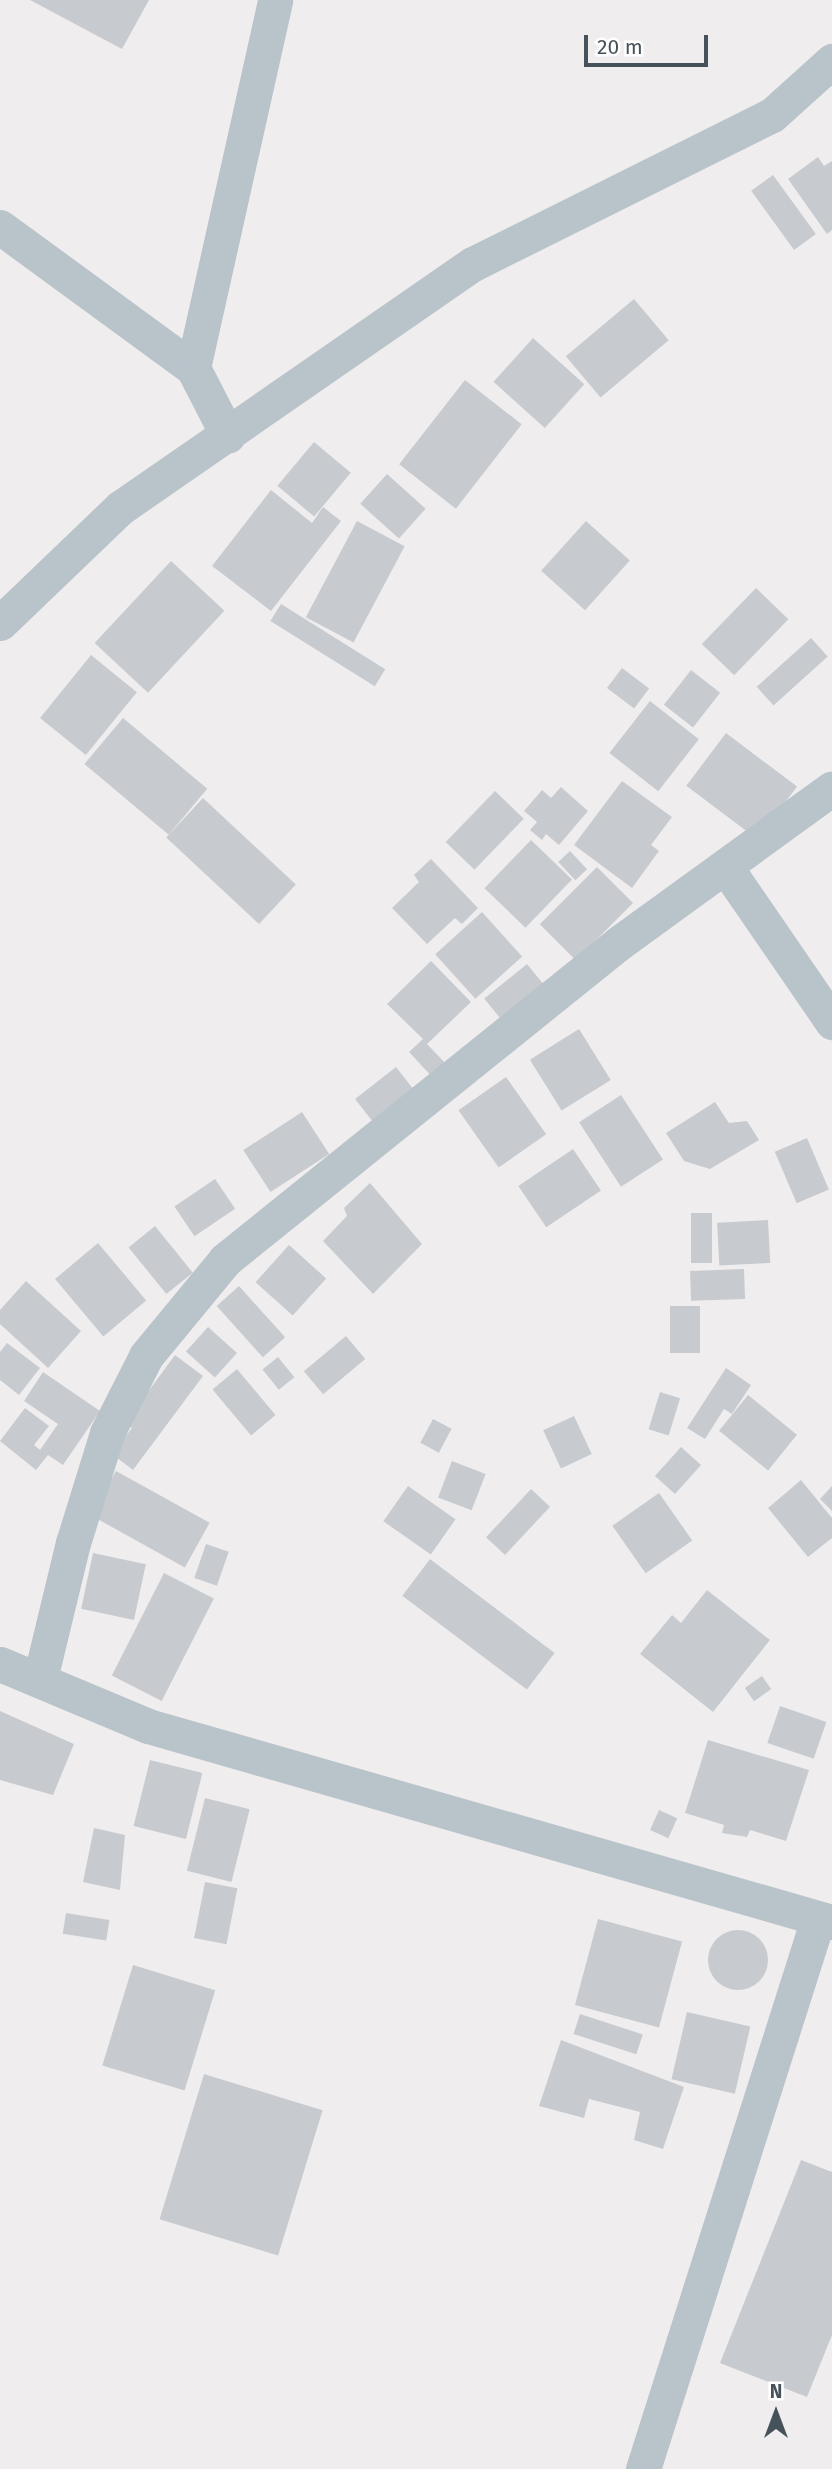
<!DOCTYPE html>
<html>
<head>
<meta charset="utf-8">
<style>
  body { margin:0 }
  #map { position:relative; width:832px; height:2469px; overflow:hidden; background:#f0edee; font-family:"Fira Sans",sans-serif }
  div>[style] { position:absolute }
  .building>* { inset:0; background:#c7cbd0; transform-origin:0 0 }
  .round { border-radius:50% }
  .minor>* { height:35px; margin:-17.5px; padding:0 17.5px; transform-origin:17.5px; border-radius:17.5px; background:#b9c3ca }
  span { translate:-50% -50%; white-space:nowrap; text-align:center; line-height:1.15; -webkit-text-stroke:5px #fff; paint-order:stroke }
  .north { position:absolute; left:741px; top:2378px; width:70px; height:70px; -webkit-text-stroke:5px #fff; paint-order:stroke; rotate:0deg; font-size:19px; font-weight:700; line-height:28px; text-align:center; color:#46525a }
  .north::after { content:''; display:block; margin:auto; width:24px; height:32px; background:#46525a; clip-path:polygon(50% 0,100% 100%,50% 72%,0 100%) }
  .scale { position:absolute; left:584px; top:35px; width:124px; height:32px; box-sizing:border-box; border:4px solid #46525a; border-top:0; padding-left:9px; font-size:21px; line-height:24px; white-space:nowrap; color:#46525a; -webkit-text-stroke:5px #fff; paint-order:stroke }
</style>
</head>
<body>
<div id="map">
  <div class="building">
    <div style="clip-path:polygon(30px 0,149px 0,122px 49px)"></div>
    <div style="clip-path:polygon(818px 157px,824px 166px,832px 161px,832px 230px,827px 234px,788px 179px)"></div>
    <div style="left:773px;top:175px;width:73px;height:27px;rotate:54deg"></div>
    <div style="left:634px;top:299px;width:54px;height:89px;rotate:50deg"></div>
    <div style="left:533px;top:338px;width:69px;height:59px;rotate:42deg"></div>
    <div style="left:465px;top:380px;width:72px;height:107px;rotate:38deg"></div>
    <div style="left:314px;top:442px;width:48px;height:57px;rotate:40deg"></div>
    <div style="left:387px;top:474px;width:52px;height:40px;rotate:42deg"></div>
    <div style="clip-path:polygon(271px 490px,312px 523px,323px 507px,341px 521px,271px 611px,212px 566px)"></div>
    <div style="left:357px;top:521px;width:54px;height:109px;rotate:28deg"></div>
    <div style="left:586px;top:521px;width:59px;height:67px;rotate:42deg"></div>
    <div style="left:171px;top:561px;width:73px;height:112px;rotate:43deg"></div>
    <div style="left:756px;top:588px;width:45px;height:78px;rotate:44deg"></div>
    <div style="left:281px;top:604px;width:123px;height:20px;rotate:32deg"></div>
    <div style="left:811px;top:638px;width:25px;height:73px;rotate:48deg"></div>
    <div style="left:91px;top:655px;width:59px;height:81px;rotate:39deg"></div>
    <div style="left:622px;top:668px;width:34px;height:25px;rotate:37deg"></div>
    <div style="left:691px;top:670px;width:37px;height:44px;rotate:38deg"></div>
    <div style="left:650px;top:701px;width:62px;height:66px;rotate:38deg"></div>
    <div style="left:123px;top:718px;width:110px;height:60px;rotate:40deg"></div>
    <div style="left:726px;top:733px;width:89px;height:66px;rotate:37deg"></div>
    <div style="clip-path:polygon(622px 781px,672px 817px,651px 845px,659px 851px,632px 888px,574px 845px)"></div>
    <div style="clip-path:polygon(561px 787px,588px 811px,559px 845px,546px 834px,542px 840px,530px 830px,537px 822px,524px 811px,542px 790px,551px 798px)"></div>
    <div style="left:495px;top:791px;width:40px;height:71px;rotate:44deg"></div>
    <div style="left:203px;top:798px;width:127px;height:54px;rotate:43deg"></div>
    <div style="left:531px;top:840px;width:57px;height:67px;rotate:44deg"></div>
    <div style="left:570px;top:851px;width:25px;height:16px;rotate:47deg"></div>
    <div style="clip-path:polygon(431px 859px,478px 908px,462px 924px,455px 918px,427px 944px,392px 908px,419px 882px,414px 875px)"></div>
    <div style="left:597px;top:867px;width:51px;height:81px;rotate:45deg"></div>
    <div style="left:482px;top:912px;width:60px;height:63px;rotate:48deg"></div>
    <div style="clip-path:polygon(431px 961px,471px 1002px,427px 1044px,449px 1067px,435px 1080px,409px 1052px,423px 1039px,387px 1004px)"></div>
    <div style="left:527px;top:964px;width:32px;height:55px;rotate:51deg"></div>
    <div style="left:579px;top:1029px;width:60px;height:58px;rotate:58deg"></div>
    <div style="left:396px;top:1067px;width:34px;height:52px;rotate:52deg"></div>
    <div style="left:506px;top:1077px;width:70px;height:58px;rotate:55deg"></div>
    <div style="left:621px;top:1095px;width:77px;height:50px;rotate:57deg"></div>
    <div style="clip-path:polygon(715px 1102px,729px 1123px,747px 1121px,759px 1140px,710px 1169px,684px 1161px,666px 1133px)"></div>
    <div style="left:302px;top:1112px;width:50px;height:70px;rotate:57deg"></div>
    <div style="left:807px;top:1138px;width:56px;height:35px;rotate:67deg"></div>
    <div style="left:573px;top:1149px;width:50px;height:66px;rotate:56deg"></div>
    <div style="left:215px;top:1179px;width:36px;height:49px;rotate:56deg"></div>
    <div style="clip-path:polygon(370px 1183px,422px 1244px,373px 1294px,323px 1241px,347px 1216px,344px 1208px)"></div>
    <div style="left:691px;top:1213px;width:21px;height:50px"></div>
    <div style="left:768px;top:1220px;width:43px;height:51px;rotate:87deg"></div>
    <div style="left:155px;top:1226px;width:60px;height:34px;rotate:51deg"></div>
    <div style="left:98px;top:1243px;width:75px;height:56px;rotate:50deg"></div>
    <div style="left:289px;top:1245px;width:50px;height:50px;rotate:42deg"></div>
    <div style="left:744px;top:1269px;width:30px;height:54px;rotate:88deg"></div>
    <div style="clip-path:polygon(26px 1281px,81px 1331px,48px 1368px,0 1324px,0 1310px)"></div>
    <div style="left:239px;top:1286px;width:69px;height:30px;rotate:48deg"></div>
    <div style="left:670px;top:1306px;width:30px;height:47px"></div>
    <div style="left:208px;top:1327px;width:39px;height:33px;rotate:42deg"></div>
    <div style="left:346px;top:1336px;width:30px;height:55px;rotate:50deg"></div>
    <div style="clip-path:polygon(7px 1343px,40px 1368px,19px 1395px,0 1380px,0 1352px)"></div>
    <div style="clip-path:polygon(175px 1355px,203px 1376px,133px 1470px,112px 1454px,132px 1428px,125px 1423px)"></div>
    <div style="left:278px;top:1357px;width:26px;height:20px;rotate:51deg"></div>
    <div style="clip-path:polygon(726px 1368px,751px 1385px,732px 1414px,724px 1409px,705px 1439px,687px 1428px)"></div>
    <div style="left:237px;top:1369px;width:60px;height:32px;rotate:50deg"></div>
    <div style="clip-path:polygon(43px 1372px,100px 1411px,63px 1465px,48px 1455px,36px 1470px,0 1441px,25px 1408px,49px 1426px,34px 1445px,40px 1450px,58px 1424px,24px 1401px)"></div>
    <div style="left:660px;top:1392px;width:21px;height:39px;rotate:17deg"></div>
    <div style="left:748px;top:1395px;width:63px;height:46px;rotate:39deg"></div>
    <div style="left:574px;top:1416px;width:42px;height:34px;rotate:65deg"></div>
    <div style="left:433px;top:1419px;width:21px;height:27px;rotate:28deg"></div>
    <div style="left:681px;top:1447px;width:27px;height:39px;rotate:42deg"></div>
    <div style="left:452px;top:1461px;width:36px;height:39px;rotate:21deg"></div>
    <div style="left:116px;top:1471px;width:107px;height:51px;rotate:29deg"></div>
    <div style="clip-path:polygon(801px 1480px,832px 1518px,832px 1538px,808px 1557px,768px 1508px)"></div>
    <div style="left:408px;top:1486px;width:58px;height:43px;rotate:35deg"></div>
    <div style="clip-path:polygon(832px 1486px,832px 1511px,820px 1499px)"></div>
    <div style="left:531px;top:1489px;width:26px;height:66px;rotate:43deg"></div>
    <div style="left:659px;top:1493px;width:58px;height:57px;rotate:55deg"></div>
    <div style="left:206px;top:1544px;width:24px;height:36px;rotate:19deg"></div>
    <div style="left:93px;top:1553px;width:54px;height:57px;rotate:12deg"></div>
    <div style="left:430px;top:1559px;width:156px;height:46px;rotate:37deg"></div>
    <div style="left:164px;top:1573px;width:56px;height:115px;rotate:27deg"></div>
    <div style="clip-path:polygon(707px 1590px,770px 1640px,713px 1712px,640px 1654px,672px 1615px,681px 1623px)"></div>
    <div style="left:762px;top:1676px;width:16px;height:21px;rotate:55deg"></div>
    <div style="left:780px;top:1706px;width:49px;height:39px;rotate:19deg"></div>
    <div style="clip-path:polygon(0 1711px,74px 1744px,53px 1795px,0 1780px)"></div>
    <div style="clip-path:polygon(708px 1740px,809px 1770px,786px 1841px,750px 1830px,747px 1837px,722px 1833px,724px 1825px,685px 1813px)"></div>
    <div style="left:150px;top:1760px;width:54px;height:68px;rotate:14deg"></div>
    <div style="left:205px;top:1798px;width:46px;height:75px;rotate:14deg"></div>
    <div style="left:659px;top:1810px;width:20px;height:22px;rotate:24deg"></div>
    <div style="clip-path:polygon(94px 1828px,125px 1835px,120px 1890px,83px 1882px)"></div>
    <div style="left:205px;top:1882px;width:33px;height:57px;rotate:11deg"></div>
    <div style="left:66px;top:1913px;width:44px;height:21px;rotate:9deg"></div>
    <div style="left:598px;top:1919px;width:87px;height:89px;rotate:15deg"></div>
    <div class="round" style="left:708px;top:1930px;width:60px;height:60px"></div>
    <div style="left:133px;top:1965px;width:86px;height:105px;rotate:17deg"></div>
    <div style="left:687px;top:2012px;width:65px;height:69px;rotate:13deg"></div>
    <div style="left:580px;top:2014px;width:66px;height:21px;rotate:18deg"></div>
    <div style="clip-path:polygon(561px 2040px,684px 2087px,663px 2149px,634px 2140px,640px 2112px,589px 2099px,584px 2118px,539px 2106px)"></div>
    <div style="left:204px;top:2074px;width:124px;height:152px;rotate:17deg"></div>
    <div style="clip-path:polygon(801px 2160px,832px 2172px,832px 2335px,807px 2397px,720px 2363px)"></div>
  </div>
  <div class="minor">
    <div style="left:0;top:227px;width:239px;rotate:36.2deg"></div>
    <div style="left:193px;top:368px;width:76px;rotate:62.8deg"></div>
    <div style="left:193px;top:368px;width:377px;rotate:-77.4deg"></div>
    <div style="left:0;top:623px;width:166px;rotate:-43.8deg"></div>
    <div style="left:120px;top:508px;width:429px;rotate:-34.7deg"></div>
    <div style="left:473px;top:264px;width:334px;rotate:-26.5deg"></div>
    <div style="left:772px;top:115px;width:81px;rotate:-42deg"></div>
    <div style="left:727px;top:869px;width:186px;rotate:55.5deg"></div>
    <div style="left:0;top:1664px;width:160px;rotate:22.7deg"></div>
    <div style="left:148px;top:1726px;width:712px;rotate:15.99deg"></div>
    <div style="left:40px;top:1679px;width:140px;rotate:-76.4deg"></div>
    <div style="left:73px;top:1543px;width:115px;rotate:-72.8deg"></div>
    <div style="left:107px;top:1433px;width:86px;rotate:-63.1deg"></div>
    <div style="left:146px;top:1356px;width:124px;rotate:-50.5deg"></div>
    <div style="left:225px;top:1260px;width:506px;rotate:-38.82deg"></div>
    <div style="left:619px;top:943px;width:263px;rotate:-36deg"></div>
    <div style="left:643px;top:2469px;width:577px;rotate:-72.35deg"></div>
  </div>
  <div class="north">N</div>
  <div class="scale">20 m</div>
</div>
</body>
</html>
